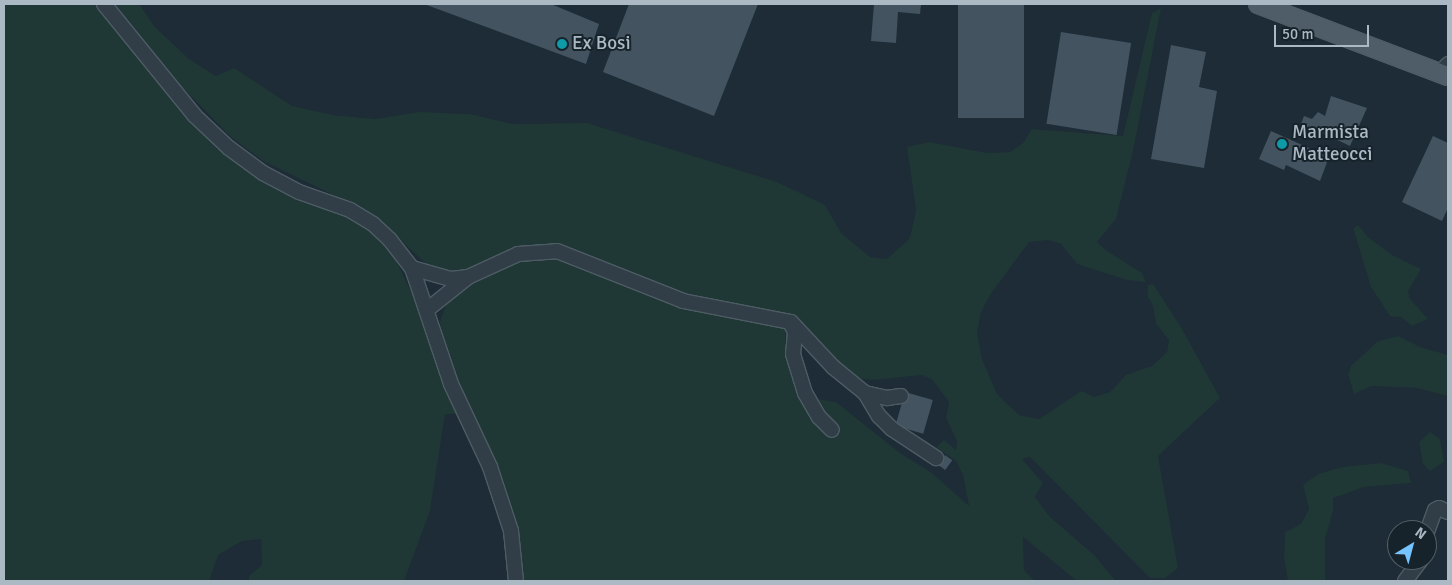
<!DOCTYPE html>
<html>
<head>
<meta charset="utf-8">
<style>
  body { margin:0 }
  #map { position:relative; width:1452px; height:585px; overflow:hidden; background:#1d2c36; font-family:Signika,sans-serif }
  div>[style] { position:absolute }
  .green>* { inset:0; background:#1f3735 }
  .building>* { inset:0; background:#435460; transform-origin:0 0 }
  .roads { filter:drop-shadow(1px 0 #4e5c65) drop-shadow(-1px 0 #4e5c65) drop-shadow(0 1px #4e5c65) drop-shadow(0 -1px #4e5c65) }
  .minor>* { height:14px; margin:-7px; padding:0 7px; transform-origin:7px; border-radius:7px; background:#313e47 }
  .major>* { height:18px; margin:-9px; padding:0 9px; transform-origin:9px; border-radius:9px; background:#4e5d67 }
  .dots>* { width:14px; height:14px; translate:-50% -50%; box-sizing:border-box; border:2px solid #17232b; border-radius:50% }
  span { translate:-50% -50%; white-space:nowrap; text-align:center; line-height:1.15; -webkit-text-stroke:4px #17232b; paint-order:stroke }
  .poi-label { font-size:19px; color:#aab9c4 }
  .left { translate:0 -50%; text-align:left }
  .frame { position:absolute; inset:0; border:5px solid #aab9c4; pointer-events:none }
  .north { position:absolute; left:1387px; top:520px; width:50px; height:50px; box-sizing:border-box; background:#17232b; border:1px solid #525f68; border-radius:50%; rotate:37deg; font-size:14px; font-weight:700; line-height:20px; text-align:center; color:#aab9c4 }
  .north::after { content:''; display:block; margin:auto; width:18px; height:22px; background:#75c3ff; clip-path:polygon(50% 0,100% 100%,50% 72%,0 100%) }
  .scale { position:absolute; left:1274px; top:25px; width:95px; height:22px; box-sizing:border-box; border:2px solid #aab9c4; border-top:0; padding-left:6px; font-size:15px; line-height:18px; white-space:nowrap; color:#aab9c4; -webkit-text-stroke:4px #17232b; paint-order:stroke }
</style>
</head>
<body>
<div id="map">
  <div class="green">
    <div style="clip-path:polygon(4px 4px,100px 4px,242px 161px,366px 227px,390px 248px,412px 294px,457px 414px,445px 414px,430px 511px,404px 581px,249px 581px,249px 576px,262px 565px,261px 539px,242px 541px,218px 555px,209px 581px,4px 581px)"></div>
    <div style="clip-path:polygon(evenodd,115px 4px,139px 4px,155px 27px,189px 59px,216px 76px,234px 68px,292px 106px,333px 115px,375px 119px,419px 112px,470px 114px,512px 124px,587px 123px,777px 182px,825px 205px,841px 233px,870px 257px,887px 259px,910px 238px,916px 210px,907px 147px,929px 142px,987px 153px,1010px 152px,1023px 143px,1032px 129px,1123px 136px,1152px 13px,1161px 8px,1133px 151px,1116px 219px,1097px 242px,1107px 251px,1142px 273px,1146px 282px,1127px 280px,1077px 264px,1061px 244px,1048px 240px,1029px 242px,990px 295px,981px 312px,977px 333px,982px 359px,997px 394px,1019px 415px,1039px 419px,1081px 391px,1094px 397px,1110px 392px,1126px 375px,1152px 366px,1167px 352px,1169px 340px,1156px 324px,1153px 306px,1147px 295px,1148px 285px,1153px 284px,1181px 327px,1220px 398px,1158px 456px,1178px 568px,1165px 578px,1150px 578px,1030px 457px,1022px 459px,1043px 483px,1035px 497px,1050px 517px,1094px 555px,1116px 581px,1077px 581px,1023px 537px,1024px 570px,1035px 581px,520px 581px,502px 483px,490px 449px,450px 372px,444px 343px,440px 322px,458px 272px,429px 267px,385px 225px,350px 203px,263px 161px,231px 137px,180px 85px,115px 4px,785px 327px,851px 378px,875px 380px,921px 375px,932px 379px,949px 402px,946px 418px,957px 441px,956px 450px,944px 440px,936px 447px,956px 461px,963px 475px,969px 506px,932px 473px,900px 453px,836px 402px,816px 399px,786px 350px,785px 327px)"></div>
    <div style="clip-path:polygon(1358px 225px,1368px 237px,1392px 255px,1421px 269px,1408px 291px,1410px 299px,1428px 319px,1412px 326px,1401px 317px,1390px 316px,1371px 287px,1353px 228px)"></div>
    <div style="clip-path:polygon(1398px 336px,1420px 347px,1448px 355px,1448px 396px,1417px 388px,1371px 386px,1354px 394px,1348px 374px,1351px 366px,1378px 341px)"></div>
    <div style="clip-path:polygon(1430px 432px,1440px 439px,1444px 462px,1430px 471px,1423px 464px,1419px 442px)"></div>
    <div style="clip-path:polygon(1381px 463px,1408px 471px,1411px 483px,1364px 487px,1333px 498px,1333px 511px,1325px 539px,1325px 581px,1288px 581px,1284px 558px,1285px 532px,1301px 524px,1309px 509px,1303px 485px,1318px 474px,1342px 467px)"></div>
  </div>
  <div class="building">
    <div style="clip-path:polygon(424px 4px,551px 4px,599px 24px,586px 64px)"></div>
    <div style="clip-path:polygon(629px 4px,758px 4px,714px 116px,603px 72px)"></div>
    <div style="clip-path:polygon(874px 4px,921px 4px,920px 14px,898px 12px,896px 43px,871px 41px)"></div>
    <div style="left:958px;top:4px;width:66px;height:114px"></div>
    <div style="left:1061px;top:32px;width:71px;height:93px;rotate:9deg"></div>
    <div style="clip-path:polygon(1171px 45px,1206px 52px,1199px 87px,1217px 91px,1204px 168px,1151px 159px)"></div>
    <div style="clip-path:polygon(1331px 96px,1367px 108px,1350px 146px,1314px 129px,1312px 135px,1299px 129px,1304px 116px,1312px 119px,1318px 112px,1325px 116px)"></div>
    <div style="clip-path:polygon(1271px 131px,1329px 157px,1320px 181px,1286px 165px,1284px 170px,1259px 159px)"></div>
    <div style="clip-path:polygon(1433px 136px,1448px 143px,1448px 208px,1442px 221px,1402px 202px)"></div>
    <div style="left:905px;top:392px;width:29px;height:35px;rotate:16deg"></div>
    <div style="left:945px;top:455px;width:9px;height:12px;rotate:36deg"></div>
  </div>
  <div class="roads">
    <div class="minor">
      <div style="left:104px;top:4px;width:144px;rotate:50.9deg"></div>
      <div style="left:195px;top:116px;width:47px;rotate:43.3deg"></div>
      <div style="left:229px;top:148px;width:42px;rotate:36.3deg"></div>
      <div style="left:263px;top:173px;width:41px;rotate:27.8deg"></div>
      <div style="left:299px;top:192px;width:54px;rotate:19.4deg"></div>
      <div style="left:350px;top:210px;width:27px;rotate:31deg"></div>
      <div style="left:373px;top:224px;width:23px;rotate:43deg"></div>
      <div style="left:390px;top:240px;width:36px;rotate:52deg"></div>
      <div style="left:412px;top:268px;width:122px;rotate:71.4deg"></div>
      <div style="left:451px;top:384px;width:92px;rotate:64.8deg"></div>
      <div style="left:490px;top:467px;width:67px;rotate:71.8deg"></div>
      <div style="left:511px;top:531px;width:50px;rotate:84.3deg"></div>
      <div style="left:1440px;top:73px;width:12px;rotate:-48deg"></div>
      <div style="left:412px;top:268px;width:41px;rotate:15.8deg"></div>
      <div style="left:451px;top:279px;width:17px;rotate:-7deg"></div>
      <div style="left:468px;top:277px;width:51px;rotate:141.3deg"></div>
      <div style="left:468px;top:277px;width:55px;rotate:-24.7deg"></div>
      <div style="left:518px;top:254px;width:39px;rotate:-4deg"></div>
      <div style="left:557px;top:251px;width:136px;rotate:21.6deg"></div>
      <div style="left:683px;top:301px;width:109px;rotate:11.1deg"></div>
      <div style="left:790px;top:322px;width:11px;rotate:63deg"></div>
      <div style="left:795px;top:332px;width:22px;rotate:95deg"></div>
      <div style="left:793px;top:354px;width:41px;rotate:72.9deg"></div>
      <div style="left:805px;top:393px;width:28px;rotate:60deg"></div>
      <div style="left:819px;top:417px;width:18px;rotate:45deg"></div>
      <div style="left:791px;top:322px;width:62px;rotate:47deg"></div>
      <div style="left:833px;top:367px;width:41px;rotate:39.1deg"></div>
      <div style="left:865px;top:393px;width:23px;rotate:13deg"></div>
      <div style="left:887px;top:398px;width:14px;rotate:-8deg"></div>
      <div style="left:865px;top:393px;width:27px;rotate:59deg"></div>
      <div style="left:879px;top:416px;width:18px;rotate:45deg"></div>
      <div style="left:892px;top:429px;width:53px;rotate:33.4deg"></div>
      <div style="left:1427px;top:532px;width:23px;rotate:-70deg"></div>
      <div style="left:1435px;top:510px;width:4px;rotate:-27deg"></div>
      <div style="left:1439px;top:508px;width:10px;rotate:24deg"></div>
      <div style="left:1405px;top:581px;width:26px;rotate:-53deg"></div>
    </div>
    <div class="major">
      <div style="left:1258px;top:4px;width:203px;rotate:20.8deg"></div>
    </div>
  </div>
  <div class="dots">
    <div style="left:562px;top:44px;background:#0f9aa8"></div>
    <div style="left:1282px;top:144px;background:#0f9aa8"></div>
  </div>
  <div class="poi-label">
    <span class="left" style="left:572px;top:44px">Ex Bosi</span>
    <span class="left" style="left:1292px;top:144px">Marmista<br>Matteocci</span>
  </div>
  <div class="frame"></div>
  <div class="north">N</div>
  <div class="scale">50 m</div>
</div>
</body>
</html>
